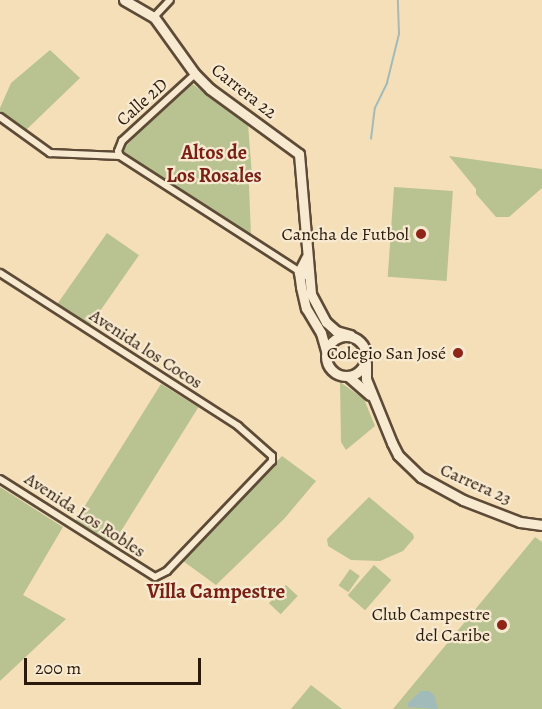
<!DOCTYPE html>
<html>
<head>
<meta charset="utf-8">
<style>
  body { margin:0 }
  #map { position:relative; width:542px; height:709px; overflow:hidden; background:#f5dfb8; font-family:Alegreya,serif }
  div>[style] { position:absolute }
  .green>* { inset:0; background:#b9c291; transform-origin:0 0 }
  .water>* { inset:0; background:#a1baba }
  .stream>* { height:1.5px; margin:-0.75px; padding:0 0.75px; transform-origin:0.75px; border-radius:0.75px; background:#a1baba }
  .roads { filter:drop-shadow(2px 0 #5e4b37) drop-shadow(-2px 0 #5e4b37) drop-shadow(0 2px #5e4b37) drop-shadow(0 -2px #5e4b37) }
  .street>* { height:6px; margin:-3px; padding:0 3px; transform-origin:3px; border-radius:3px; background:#f8ead1 }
  .secondary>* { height:9px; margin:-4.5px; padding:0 4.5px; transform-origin:4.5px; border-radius:4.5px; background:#f8ead1 }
  .secondary>.ring { margin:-4.5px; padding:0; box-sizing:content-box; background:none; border:9px solid #f8ead1; border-radius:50% }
  .dots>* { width:16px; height:16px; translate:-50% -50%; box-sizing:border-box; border:3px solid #f8ead1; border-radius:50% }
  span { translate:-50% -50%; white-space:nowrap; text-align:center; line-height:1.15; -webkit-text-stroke:4.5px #f8ead1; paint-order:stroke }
  .street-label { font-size:18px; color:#2b1a0c }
  .poi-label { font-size:18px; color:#2b1a0c }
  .right { translate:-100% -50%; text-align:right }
  .neighbourhood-label { font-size:20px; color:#7a1f14; font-weight:700 }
  .quarter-label { font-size:21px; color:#7a1f14; font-weight:700 }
  .scale { position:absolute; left:24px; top:658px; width:177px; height:27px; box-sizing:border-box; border:3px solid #2b1a0c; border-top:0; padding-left:8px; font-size:18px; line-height:21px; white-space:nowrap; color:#2b1a0c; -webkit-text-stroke:4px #f8ead1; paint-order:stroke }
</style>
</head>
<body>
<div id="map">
  <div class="green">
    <div style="clip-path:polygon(50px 50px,80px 78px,25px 131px,0 112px,0 108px,11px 83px)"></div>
    <div style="clip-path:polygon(191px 83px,248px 124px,252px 176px,249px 185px,251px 236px,124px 153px,124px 148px,186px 84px)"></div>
    <div style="clip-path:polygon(449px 156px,542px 169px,542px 188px,509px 217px,496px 217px,476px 194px,476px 189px)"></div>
    <div style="left:394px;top:187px;width:59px;height:90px;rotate:4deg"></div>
    <div style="left:107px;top:233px;width:39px;height:87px;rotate:35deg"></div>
    <div style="clip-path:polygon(340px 382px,364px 399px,375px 426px,346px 450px,341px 442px)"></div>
    <div style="left:161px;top:384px;width:44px;height:162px;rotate:32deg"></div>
    <div style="clip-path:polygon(282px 456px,316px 481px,284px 519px,216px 585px,183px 561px)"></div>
    <div style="clip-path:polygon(0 487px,63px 527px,23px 595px,66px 619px,0 681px)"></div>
    <div style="clip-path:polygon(369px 497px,413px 534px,414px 538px,403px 551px,380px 561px,351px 560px,328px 546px,327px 539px)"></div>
    <div style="clip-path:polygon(535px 537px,542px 542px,542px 709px,393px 709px)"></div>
    <div style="left:374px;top:565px;width:23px;height:40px;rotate:41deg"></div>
    <div style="left:350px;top:569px;width:12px;height:20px;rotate:35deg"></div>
    <div style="left:286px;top:585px;width:16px;height:25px;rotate:43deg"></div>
    <div style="clip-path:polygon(311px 685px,342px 709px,291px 709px)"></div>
  </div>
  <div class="water">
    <div style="clip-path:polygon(421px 691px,429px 691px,434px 695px,438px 709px,408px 707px,408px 703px)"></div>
  </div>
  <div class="stream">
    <div style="left:371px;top:139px;width:31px;rotate:-83deg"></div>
    <div style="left:375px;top:108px;width:28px;rotate:-64deg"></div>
    <div style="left:387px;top:83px;width:50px;rotate:-76.2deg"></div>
    <div style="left:399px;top:34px;width:34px;rotate:-92deg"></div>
  </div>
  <div class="roads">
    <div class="street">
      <div style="left:154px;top:17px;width:23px;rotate:-47deg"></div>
      <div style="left:0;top:117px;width:62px;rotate:35.8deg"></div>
      <div style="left:50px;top:153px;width:70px;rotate:2.5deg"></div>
      <div style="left:120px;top:156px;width:224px;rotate:32.8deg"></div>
      <div style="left:120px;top:156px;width:5px;rotate:-112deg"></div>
      <div style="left:118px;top:151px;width:11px;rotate:-68deg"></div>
      <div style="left:122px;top:141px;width:99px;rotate:-42.5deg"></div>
      <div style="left:0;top:273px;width:283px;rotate:32.7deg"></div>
      <div style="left:238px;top:426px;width:45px;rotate:41.4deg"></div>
      <div style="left:272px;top:456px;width:5px;rotate:90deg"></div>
      <div style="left:272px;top:461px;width:152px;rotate:133.7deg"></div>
      <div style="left:167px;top:571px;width:13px;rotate:153deg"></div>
      <div style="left:155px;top:577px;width:183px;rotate:-147.7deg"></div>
    </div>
    <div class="secondary">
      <div style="left:124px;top:0;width:34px;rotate:30deg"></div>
      <div style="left:154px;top:17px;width:70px;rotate:54.3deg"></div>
      <div style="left:195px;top:74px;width:21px;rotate:45deg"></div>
      <div style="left:210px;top:89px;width:110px;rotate:36.1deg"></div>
      <div style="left:299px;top:154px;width:141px;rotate:85.1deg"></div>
      <div style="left:311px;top:294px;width:32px;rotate:62deg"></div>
      <div style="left:326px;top:322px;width:13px;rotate:42deg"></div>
      <div style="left:336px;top:331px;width:15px;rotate:16deg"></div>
      <div style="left:306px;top:258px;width:16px;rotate:117deg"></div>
      <div style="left:299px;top:272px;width:15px;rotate:82deg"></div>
      <div style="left:301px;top:287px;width:22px;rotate:77deg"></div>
      <div style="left:306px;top:308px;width:29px;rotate:59deg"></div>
      <div style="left:321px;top:333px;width:18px;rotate:74deg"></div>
      <div class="ring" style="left:326px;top:336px;width:31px;height:31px"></div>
      <div style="left:366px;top:363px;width:16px;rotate:90deg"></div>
      <div style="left:366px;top:379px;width:69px;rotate:67.9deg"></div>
      <div style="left:392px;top:443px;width:13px;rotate:63deg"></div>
      <div style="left:398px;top:455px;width:32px;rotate:44deg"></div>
      <div style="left:421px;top:477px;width:48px;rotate:28.7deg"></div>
      <div style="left:463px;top:500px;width:61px;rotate:21.1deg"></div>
      <div style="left:520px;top:522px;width:22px;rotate:8deg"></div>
      <div style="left:348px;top:376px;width:29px;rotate:41deg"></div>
    </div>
  </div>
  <div class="dots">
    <div style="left:421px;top:234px;background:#8f2418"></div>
    <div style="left:458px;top:353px;background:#8f2418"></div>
    <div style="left:502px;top:625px;background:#8f2418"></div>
  </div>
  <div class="street-label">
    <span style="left:244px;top:91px;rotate:38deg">Carrera 22</span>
    <span style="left:142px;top:102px;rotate:-42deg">Calle 2D</span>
    <span style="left:146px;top:349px;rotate:33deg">Avenida los Cocos</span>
    <span style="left:476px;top:484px;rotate:24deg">Carrera 23</span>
    <span style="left:85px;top:515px;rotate:33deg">Avenida Los Robles</span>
  </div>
  <div class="poi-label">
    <span class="right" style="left:409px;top:234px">Cancha de Futbol</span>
    <span class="right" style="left:446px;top:353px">Colegio San José</span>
    <span class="right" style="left:490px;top:625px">Club Campestre<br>del Caribe</span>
  </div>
  <div class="neighbourhood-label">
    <span style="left:214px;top:164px">Altos de<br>Los Rosales</span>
  </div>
  <div class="quarter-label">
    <span style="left:216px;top:591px">Villa Campestre</span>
  </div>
  <div class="scale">200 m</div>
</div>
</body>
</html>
